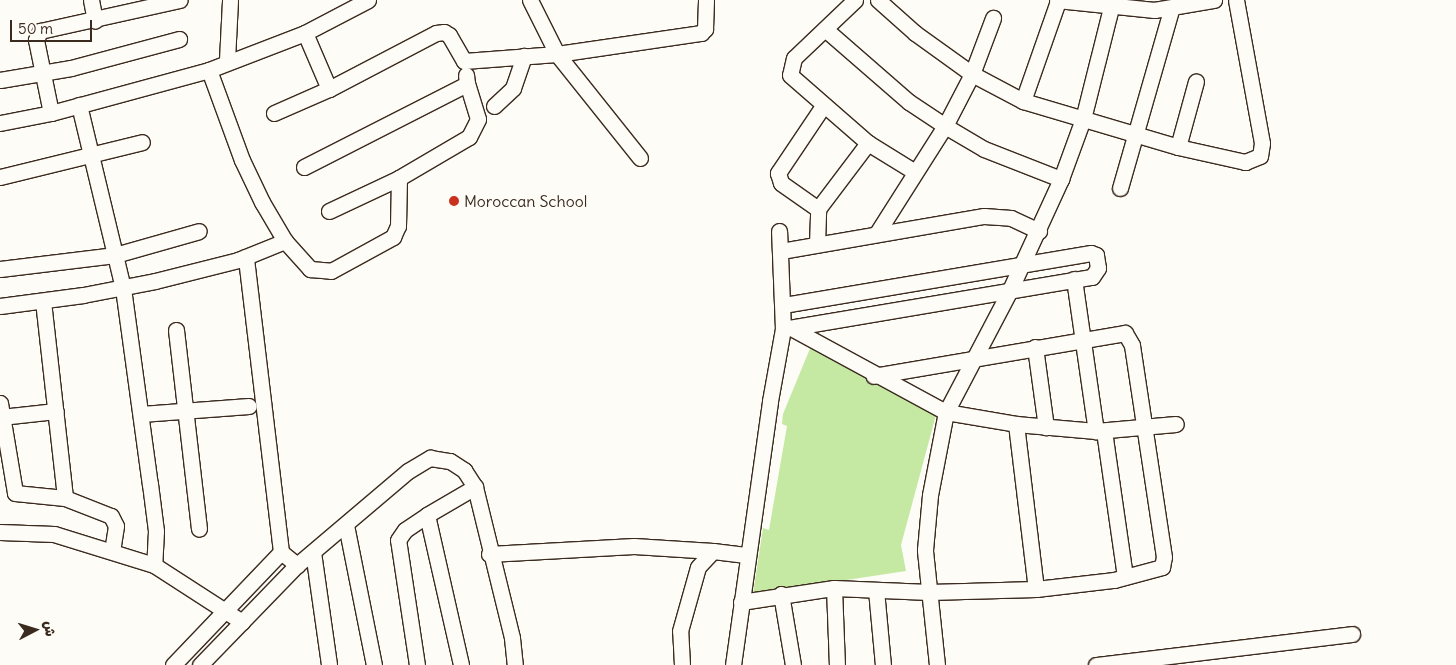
<!DOCTYPE html>
<html>
<head>
<meta charset="utf-8">
<style>
  body { margin:0 }
  #map { position:relative; width:1456px; height:665px; overflow:hidden; background:#fdfcf7; font-family:Delius,"Playpen Sans Arabic",sans-serif }
  div>[style] { position:absolute }
  .green>* { inset:0; background:#c5e9a3 }
  .roads { filter:drop-shadow(1px 0 #3b2a1e) drop-shadow(-1px 0 #3b2a1e) drop-shadow(0 1px #3b2a1e) drop-shadow(0 -1px #3b2a1e) }
  .minor>* { height:15px; margin:-7.5px; padding:0 7.5px; transform-origin:7.5px; border-radius:7.5px; background:#fdfcf7 }
  .dots>* { width:14px; height:14px; translate:-50% -50%; box-sizing:border-box; border:2px solid #fdfcf7; border-radius:50% }
  span { translate:-50% -50%; white-space:nowrap; text-align:center; line-height:1.15; -webkit-text-stroke:5px #fdfcf7; paint-order:stroke }
  .poi-label { font-size:16px; color:#3b2a1e }
  .left { translate:0 -50%; text-align:left }
  .north { position:absolute; left:10px; top:605px; width:50px; height:50px; -webkit-text-stroke:4px #fdfcf7; paint-order:stroke; rotate:85deg; font-size:14px; font-weight:700; line-height:20px; text-align:center; color:#3b2a1e }
  .north::after { content:''; display:block; margin:auto; width:18px; height:22px; background:#3b2a1e; clip-path:polygon(50% 0,100% 100%,50% 72%,0 100%) }
  .scale { position:absolute; left:10px; top:20px; width:82px; height:22px; box-sizing:border-box; border:2px solid #3b2a1e; border-top:0; padding-left:6px; font-size:15px; line-height:18px; white-space:nowrap; color:#3b2a1e; -webkit-text-stroke:4px #fdfcf7; paint-order:stroke }
</style>
</head>
<body>
<div id="map">
  <div class="green">
    <div style="clip-path:polygon(811px 346px,936px 415px,901px 545px,906px 571px,753px 594px,763px 528px,769px 530px,787px 426px,782px 424px,783px 414px)"></div>
  </div>
  <div class="roads">
    <div class="minor">
      <div style="left:91px;top:0;width:21px;rotate:79deg"></div>
      <div style="left:368px;top:0;width:71px;rotate:152.4deg"></div>
      <div style="left:305px;top:33px;width:103px;rotate:158.9deg"></div>
      <div style="left:209px;top:70px;width:96px;rotate:69.9deg"></div>
      <div style="left:242px;top:160px;width:47px;rotate:64.5deg"></div>
      <div style="left:262px;top:202px;width:45px;rotate:59.5deg"></div>
      <div style="left:285px;top:241px;width:38px;rotate:48deg"></div>
      <div style="left:310px;top:269px;width:21px;rotate:5deg"></div>
      <div style="left:331px;top:271px;width:71px;rotate:-28.7deg"></div>
      <div style="left:393px;top:237px;width:12px;rotate:-66deg"></div>
      <div style="left:398px;top:226px;width:48px;rotate:-88.8deg"></div>
      <div style="left:530px;top:0;width:60px;rotate:63.4deg"></div>
      <div style="left:557px;top:54px;width:146px;rotate:-8.3deg"></div>
      <div style="left:701px;top:33px;width:6px;rotate:-45deg"></div>
      <div style="left:705px;top:29px;width:29px;rotate:-88deg"></div>
      <div style="left:855px;top:0;width:84px;rotate:136.4deg"></div>
      <div style="left:794px;top:58px;width:17px;rotate:103deg"></div>
      <div style="left:790px;top:75px;width:103px;rotate:41.1deg"></div>
      <div style="left:868px;top:143px;width:55px;rotate:31.7deg"></div>
      <div style="left:878px;top:0;width:50px;rotate:41.7deg"></div>
      <div style="left:915px;top:33px;width:70px;rotate:35.7deg"></div>
      <div style="left:972px;top:74px;width:58px;rotate:27.9deg"></div>
      <div style="left:1023px;top:101px;width:162px;rotate:16.5deg"></div>
      <div style="left:1178px;top:147px;width:69px;rotate:12.6deg"></div>
      <div style="left:1245px;top:162px;width:16px;rotate:-22deg"></div>
      <div style="left:1260px;top:156px;width:13px;rotate:-81deg"></div>
      <div style="left:1262px;top:143px;width:145px;rotate:-100.3deg"></div>
      <div style="left:1057px;top:0;width:98px;rotate:5.9deg"></div>
      <div style="left:1154px;top:10px;width:61px;rotate:-9.5deg"></div>
      <div style="left:825px;top:29px;width:111px;rotate:41deg"></div>
      <div style="left:909px;top:102px;width:43px;rotate:33.7deg"></div>
      <div style="left:945px;top:126px;width:45px;rotate:30.5deg"></div>
      <div style="left:984px;top:149px;width:83px;rotate:21.3deg"></div>
      <div style="left:305px;top:33px;width:61px;rotate:66.8deg"></div>
      <div style="left:227px;top:60px;width:60px;rotate:-87.1deg"></div>
      <div style="left:0;top:80px;width:72px;rotate:-9.6deg"></div>
      <div style="left:71px;top:68px;width:112px;rotate:-15deg"></div>
      <div style="left:1023px;top:101px;width:106px;rotate:-70.7deg"></div>
      <div style="left:79px;top:105px;width:188px;rotate:76.5deg"></div>
      <div style="left:123px;top:288px;width:198px;rotate:82.2deg"></div>
      <div style="left:150px;top:484px;width:47px;rotate:82.7deg"></div>
      <div style="left:156px;top:531px;width:34px;rotate:93deg"></div>
      <div style="left:494px;top:106px;width:26px;rotate:-43deg"></div>
      <div style="left:513px;top:88px;width:34px;rotate:-71deg"></div>
      <div style="left:823px;top:106px;width:81px;rotate:123.9deg"></div>
      <div style="left:778px;top:173px;width:10px;rotate:73deg"></div>
      <div style="left:781px;top:183px;width:45px;rotate:35.1deg"></div>
      <div style="left:818px;top:209px;width:83px;rotate:-52.9deg"></div>
      <div style="left:51px;top:113px;width:75px;rotate:-101.6deg"></div>
      <div style="left:36px;top:40px;width:10px;rotate:-66deg"></div>
      <div style="left:40px;top:31px;width:143px;rotate:-12.5deg"></div>
      <div style="left:274px;top:113px;width:60px;rotate:-23.6deg"></div>
      <div style="left:329px;top:89px;width:121px;rotate:-27.6deg"></div>
      <div style="left:436px;top:33px;width:8px;rotate:-7deg"></div>
      <div style="left:444px;top:32px;width:6px;rotate:31deg"></div>
      <div style="left:449px;top:35px;width:30px;rotate:60deg"></div>
      <div style="left:464px;top:61px;width:93px;rotate:-4.3deg"></div>
      <div style="left:557px;top:54px;width:133px;rotate:51.4deg"></div>
      <div style="left:0;top:123px;width:52px;rotate:-11.1deg"></div>
      <div style="left:51px;top:113px;width:164px;rotate:-15.2deg"></div>
      <div style="left:1178px;top:147px;width:68px;rotate:-74.7deg"></div>
      <div style="left:304px;top:167px;width:183px;rotate:-27deg"></div>
      <div style="left:467px;top:84px;width:9px;rotate:-96deg"></div>
      <div style="left:0;top:177px;width:146px;rotate:-13.8deg"></div>
      <div style="left:1120px;top:188px;width:185px;rotate:-74deg"></div>
      <div style="left:329px;top:211px;width:77px;rotate:-25.2deg"></div>
      <div style="left:399px;top:178px;width:81px;rotate:-30.4deg"></div>
      <div style="left:469px;top:137px;width:20px;rotate:-63deg"></div>
      <div style="left:478px;top:119px;width:37px;rotate:-107deg"></div>
      <div style="left:877px;top:233px;width:127px;rotate:-57.6deg"></div>
      <div style="left:945px;top:126px;width:59px;rotate:-62.6deg"></div>
      <div style="left:972px;top:74px;width:60px;rotate:-69.4deg"></div>
      <div style="left:817px;top:244px;width:35px;rotate:-88deg"></div>
      <div style="left:781px;top:251px;width:206px;rotate:-9.8deg"></div>
      <div style="left:984px;top:216px;width:27px;rotate:4deg"></div>
      <div style="left:1011px;top:218px;width:31px;rotate:25deg"></div>
      <div style="left:0;top:269px;width:116px;rotate:-6.9deg"></div>
      <div style="left:115px;top:255px;width:87px;rotate:-15.9deg"></div>
      <div style="left:1074px;top:279px;width:154px;rotate:81.8deg"></div>
      <div style="left:43px;top:301px;width:198px;rotate:83.6deg"></div>
      <div style="left:0;top:306px;width:84px;rotate:-7.5deg"></div>
      <div style="left:83px;top:295px;width:73px;rotate:-11deg"></div>
      <div style="left:155px;top:281px;width:86px;rotate:-14.2deg"></div>
      <div style="left:238px;top:260px;width:51px;rotate:-22deg"></div>
      <div style="left:791px;top:328px;width:176px;rotate:28.5deg"></div>
      <div style="left:946px;top:412px;width:71px;rotate:9.7deg"></div>
      <div style="left:1016px;top:424px;width:80px;rotate:5deg"></div>
      <div style="left:1096px;top:431px;width:80px;rotate:-5deg"></div>
      <div style="left:783px;top:329px;width:313px;rotate:-9.6deg"></div>
      <div style="left:1092px;top:277px;width:11px;rotate:-56deg"></div>
      <div style="left:1098px;top:268px;width:13px;rotate:-99deg"></div>
      <div style="left:1096px;top:255px;width:5px;rotate:-158deg"></div>
      <div style="left:1091px;top:253px;width:311px;rotate:170.4deg"></div>
      <div style="left:176px;top:330px;width:200px;rotate:83.4deg"></div>
      <div style="left:1035px;top:347px;width:81px;rotate:82.2deg"></div>
      <div style="left:0;top:403px;width:91px;rotate:80.5deg"></div>
      <div style="left:15px;top:493px;width:50px;rotate:5.7deg"></div>
      <div style="left:65px;top:498px;width:49px;rotate:21.4deg"></div>
      <div style="left:111px;top:516px;width:11px;rotate:63deg"></div>
      <div style="left:116px;top:526px;width:24px;rotate:99deg"></div>
      <div style="left:141px;top:414px;width:108px;rotate:-4.2deg"></div>
      <div style="left:1px;top:417px;width:55px;rotate:-6.2deg"></div>
      <div style="left:1016px;top:424px;width:166px;rotate:83.1deg"></div>
      <div style="left:1104px;top:431px;width:147px;rotate:81.8deg"></div>
      <div style="left:427px;top:515px;width:154px;rotate:77.2deg"></div>
      <div style="left:346px;top:525px;width:143px;rotate:78.7deg"></div>
      <div style="left:0;top:532px;width:54px;rotate:2.1deg"></div>
      <div style="left:54px;top:534px;width:105px;rotate:17.2deg"></div>
      <div style="left:154px;top:565px;width:105px;rotate:32.9deg"></div>
      <div style="left:281px;top:552px;width:21px;rotate:39deg"></div>
      <div style="left:297px;top:565px;width:145px;rotate:-40.3deg"></div>
      <div style="left:408px;top:471px;width:26px;rotate:-31deg"></div>
      <div style="left:430px;top:458px;width:20px;rotate:9deg"></div>
      <div style="left:450px;top:461px;width:17px;rotate:33deg"></div>
      <div style="left:464px;top:470px;width:20px;rotate:57deg"></div>
      <div style="left:313px;top:552px;width:114px;rotate:81.9deg"></div>
      <div style="left:489px;top:554px;width:145px;rotate:-3.2deg"></div>
      <div style="left:634px;top:546px;width:79px;rotate:3.6deg"></div>
      <div style="left:834px;top:588px;width:77px;rotate:87.8deg"></div>
      <div style="left:876px;top:590px;width:75px;rotate:84.7deg"></div>
      <div style="left:781px;top:594px;width:72px;rotate:80.4deg"></div>
      <div style="left:741px;top:602px;width:94px;rotate:-8.6deg"></div>
      <div style="left:834px;top:588px;width:95px;rotate:2.4deg"></div>
      <div style="left:929px;top:592px;width:107px;rotate:-1.6deg"></div>
      <div style="left:1036px;top:589px;width:79px;rotate:-6.6deg"></div>
      <div style="left:1114px;top:580px;width:50px;rotate:-15.2deg"></div>
      <div style="left:1162px;top:567px;width:10px;rotate:-79deg"></div>
      <div style="left:1164px;top:557px;width:214px;rotate:-98.6deg"></div>
      <div style="left:1132px;top:345px;width:14px;rotate:-120deg"></div>
      <div style="left:1125px;top:333px;width:255px;rotate:170.3deg"></div>
      <div style="left:173px;top:665px;width:156px;rotate:-46.3deg"></div>
      <div style="left:281px;top:552px;width:297px;rotate:-96.8deg"></div>
      <div style="left:200px;top:665px;width:139px;rotate:-45.9deg"></div>
      <div style="left:417px;top:665px;width:126px;rotate:-98.6deg"></div>
      <div style="left:398px;top:540px;width:12px;rotate:-55deg"></div>
      <div style="left:405px;top:530px;width:27px;rotate:-34deg"></div>
      <div style="left:427px;top:515px;width:56px;rotate:-30.3deg"></div>
      <div style="left:475px;top:487px;width:155px;rotate:76.2deg"></div>
      <div style="left:512px;top:638px;width:27px;rotate:84deg"></div>
      <div style="left:682px;top:665px;width:34px;rotate:-93deg"></div>
      <div style="left:680px;top:631px;width:66px;rotate:-74.3deg"></div>
      <div style="left:698px;top:567px;width:22px;rotate:-47deg"></div>
      <div style="left:713px;top:551px;width:35px;rotate:7deg"></div>
      <div style="left:733px;top:665px;width:267px;rotate:-82deg"></div>
      <div style="left:770px;top:401px;width:73px;rotate:-79.8deg"></div>
      <div style="left:783px;top:329px;width:98px;rotate:-92.3deg"></div>
      <div style="left:937px;top:665px;width:116px;rotate:-96deg"></div>
      <div style="left:925px;top:550px;width:55px;rotate:-84.8deg"></div>
      <div style="left:930px;top:495px;width:85px;rotate:-79.1deg"></div>
      <div style="left:946px;top:412px;width:138px;rotate:-62.3deg"></div>
      <div style="left:1010px;top:290px;width:122px;rotate:-65.3deg"></div>
      <div style="left:1061px;top:179px;width:64px;rotate:-69.9deg"></div>
      <div style="left:1083px;top:119px;width:123px;rotate:-75.9deg"></div>
      <div style="left:1096px;top:665px;width:258px;rotate:-6.9deg"></div>
    </div>
  </div>
  <div class="dots">
    <div style="left:454px;top:201px;background:#c8321e"></div>
  </div>
  <div class="poi-label">
    <span class="left" style="left:464px;top:201px">Moroccan School</span>
  </div>
  <div class="north">ش</div>
  <div class="scale">50 m</div>
</div>
</body>
</html>
